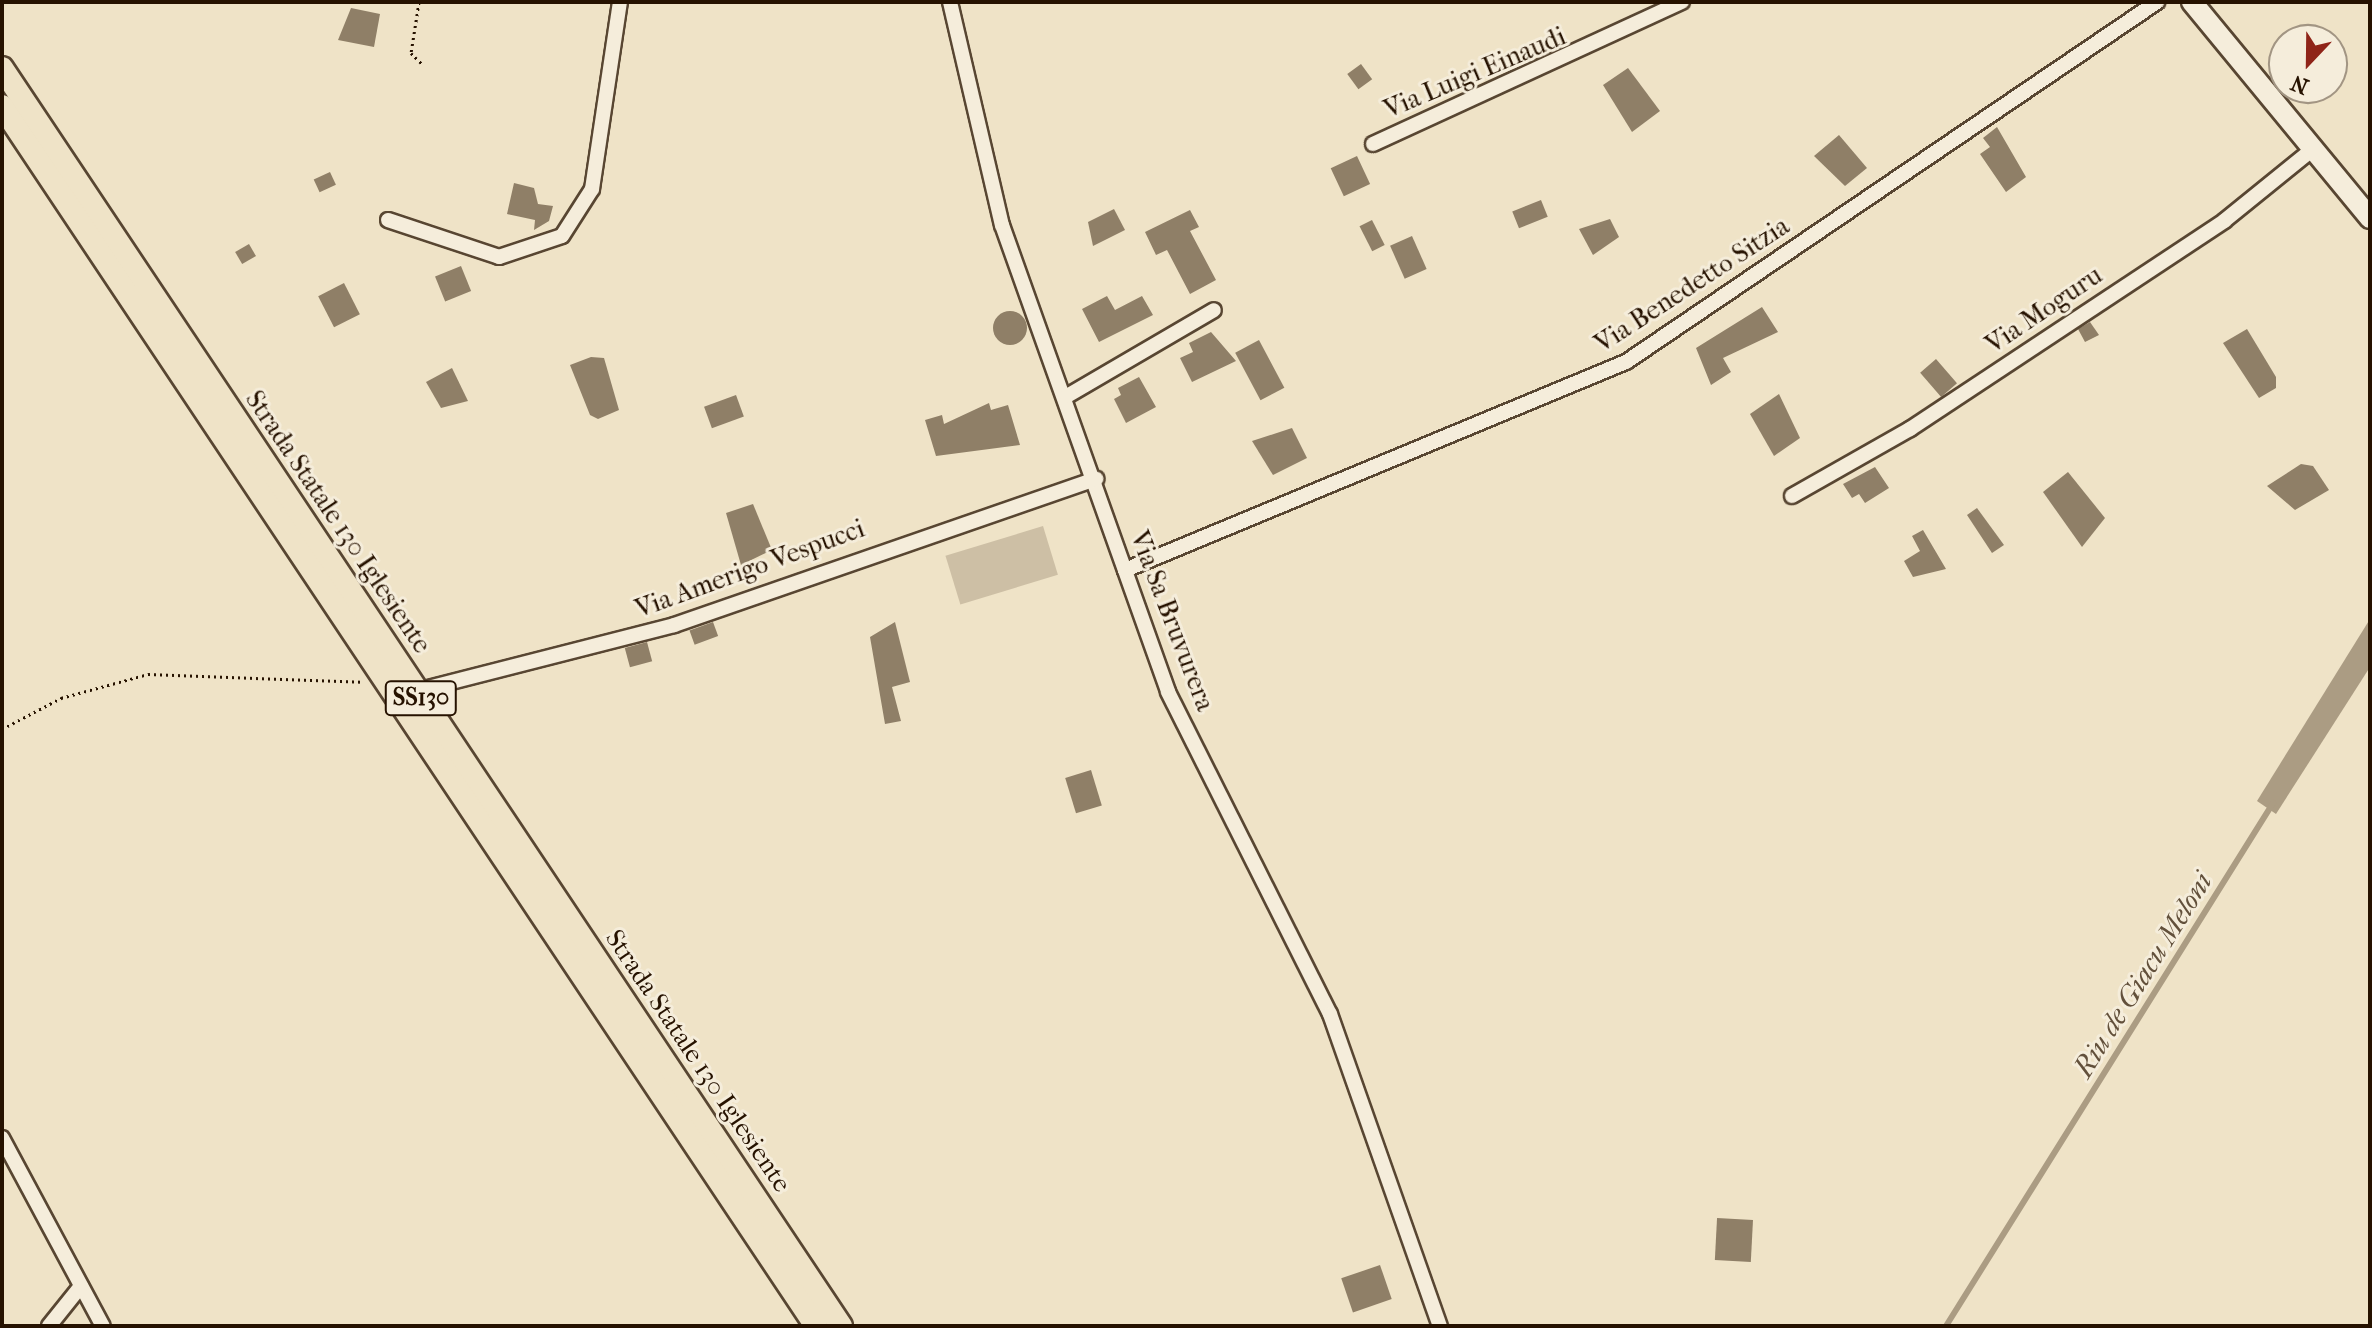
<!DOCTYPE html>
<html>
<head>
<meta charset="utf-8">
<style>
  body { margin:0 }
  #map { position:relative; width:2372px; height:1328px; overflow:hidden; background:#efe3c7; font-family:"IM FELL French Canon",serif }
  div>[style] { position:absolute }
  .green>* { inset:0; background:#cdbfa5; transform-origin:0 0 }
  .water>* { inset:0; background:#ab9c83 }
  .stream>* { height:6px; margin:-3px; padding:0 3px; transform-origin:3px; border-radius:3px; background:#ab9c83 }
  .building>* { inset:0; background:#8f7f67; transform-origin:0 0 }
  .round { border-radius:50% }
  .path>* { height:3px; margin-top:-1.5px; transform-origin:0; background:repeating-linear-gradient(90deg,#261200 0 2px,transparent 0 6px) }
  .roads { filter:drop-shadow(2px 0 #584632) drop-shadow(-2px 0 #584632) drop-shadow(0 2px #584632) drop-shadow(0 -2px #584632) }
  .street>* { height:14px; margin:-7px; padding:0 7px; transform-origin:7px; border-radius:7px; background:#f5eddb }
  .secondary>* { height:20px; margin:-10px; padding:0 10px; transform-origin:10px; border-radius:10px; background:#f5eddb }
  .primary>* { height:22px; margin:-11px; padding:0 11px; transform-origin:11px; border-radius:11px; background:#efe3c7 }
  span { translate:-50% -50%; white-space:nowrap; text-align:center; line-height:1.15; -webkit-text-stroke:6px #f5eddb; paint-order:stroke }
  .shield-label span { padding:2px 6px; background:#f5eddb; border:2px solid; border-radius:6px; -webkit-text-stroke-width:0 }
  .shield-label { font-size:24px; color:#261200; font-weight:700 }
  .street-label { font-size:26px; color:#261200 }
  .water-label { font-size:28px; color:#62503b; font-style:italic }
  .frame { position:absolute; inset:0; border:4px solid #261200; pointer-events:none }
  .north { position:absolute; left:2268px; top:24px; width:80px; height:80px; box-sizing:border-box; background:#f5eddb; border:2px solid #a29583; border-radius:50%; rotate:202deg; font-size:22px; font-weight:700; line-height:32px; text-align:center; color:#261200 }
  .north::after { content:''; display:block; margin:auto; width:28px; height:36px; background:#8f2418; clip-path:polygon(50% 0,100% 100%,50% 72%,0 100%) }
</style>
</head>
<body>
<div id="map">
  <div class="green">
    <div style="left:1043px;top:526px;width:51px;height:102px;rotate:73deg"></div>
  </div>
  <div class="water">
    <div style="clip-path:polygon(2370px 619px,2370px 667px,2276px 814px,2257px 801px)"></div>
  </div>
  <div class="stream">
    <div style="left:1946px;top:1326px;width:617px;rotate:-57.98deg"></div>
  </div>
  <div class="building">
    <div style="clip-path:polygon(351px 8px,380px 14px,374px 47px,338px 40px)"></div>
    <div style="left:1361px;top:64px;width:19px;height:17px;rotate:54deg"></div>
    <div style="clip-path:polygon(1628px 68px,1660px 111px,1632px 132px,1603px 85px)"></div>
    <div style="clip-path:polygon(1997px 127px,2026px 177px,2006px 192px,1980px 154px,1990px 147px,1983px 138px)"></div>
    <div style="clip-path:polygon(1839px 135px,1867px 168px,1845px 186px,1814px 156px)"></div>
    <div style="left:1357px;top:156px;width:31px;height:29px;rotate:65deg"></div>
    <div style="left:330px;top:172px;width:14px;height:18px;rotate:65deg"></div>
    <div style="clip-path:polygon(514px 183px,534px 188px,538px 204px,553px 206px,549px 221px,534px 230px,535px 220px,507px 214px)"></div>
    <div style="left:1541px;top:200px;width:18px;height:31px;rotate:68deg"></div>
    <div style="clip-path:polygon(1114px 209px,1125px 230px,1093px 246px,1088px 222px)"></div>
    <div style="clip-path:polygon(1190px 210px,1199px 227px,1190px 231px,1216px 280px,1190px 294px,1167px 250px,1156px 255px,1145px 232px)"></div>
    <div style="clip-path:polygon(1610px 219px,1619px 237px,1593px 255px,1579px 229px)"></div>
    <div style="left:1372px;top:220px;width:28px;height:14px;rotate:63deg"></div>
    <div style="left:1412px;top:236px;width:36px;height:24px;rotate:66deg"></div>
    <div style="left:249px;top:244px;width:14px;height:16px;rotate:60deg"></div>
    <div style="left:461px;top:266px;width:27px;height:28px;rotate:68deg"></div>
    <div style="left:344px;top:283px;width:35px;height:29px;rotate:63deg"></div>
    <div style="clip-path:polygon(1107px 296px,1115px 310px,1142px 296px,1153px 315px,1099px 342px,1082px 309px)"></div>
    <div style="clip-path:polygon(1762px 307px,1778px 332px,1723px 358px,1731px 372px,1711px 385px,1696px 348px)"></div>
    <div class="round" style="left:993px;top:311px;width:34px;height:34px"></div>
    <div style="clip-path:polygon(2090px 322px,2099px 335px,2085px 342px,2078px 329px)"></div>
    <div style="clip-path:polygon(2247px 329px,2276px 377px,2276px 388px,2259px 398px,2223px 343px)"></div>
    <div style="clip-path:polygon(1211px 332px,1236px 361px,1192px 382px,1180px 358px,1193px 352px,1189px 343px)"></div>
    <div style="left:1259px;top:340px;width:54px;height:27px;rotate:62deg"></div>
    <div style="clip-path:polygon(591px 357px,604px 358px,619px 410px,598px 419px,590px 415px,570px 365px)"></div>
    <div style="left:1936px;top:359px;width:32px;height:21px;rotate:49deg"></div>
    <div style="clip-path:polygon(452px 368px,468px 401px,441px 408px,426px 382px)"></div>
    <div style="clip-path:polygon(1139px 377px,1156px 407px,1126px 423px,1114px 399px,1121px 395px,1118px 388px)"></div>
    <div style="clip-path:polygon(1779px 394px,1800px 438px,1774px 456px,1750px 414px)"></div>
    <div style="left:736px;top:395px;width:23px;height:34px;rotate:70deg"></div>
    <div style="clip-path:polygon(989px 403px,991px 410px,1008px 405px,1020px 445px,936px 456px,925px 420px,942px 415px,944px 424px)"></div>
    <div style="clip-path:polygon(1292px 428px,1307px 458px,1273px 475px,1252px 441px)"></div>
    <div style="clip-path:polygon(2301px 464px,2313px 466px,2329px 490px,2295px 510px,2267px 486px)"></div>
    <div style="clip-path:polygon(1875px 467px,1889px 488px,1865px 503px,1859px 494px,1852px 498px,1843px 484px)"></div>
    <div style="clip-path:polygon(2068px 472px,2105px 518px,2082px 547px,2043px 492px)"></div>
    <div style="clip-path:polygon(753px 504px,772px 550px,741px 565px,726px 513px)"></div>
    <div style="clip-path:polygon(1977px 508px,2004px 545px,1992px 553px,1967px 515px)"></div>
    <div style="clip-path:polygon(1923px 530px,1946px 569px,1913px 577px,1904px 561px,1920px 551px,1912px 536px)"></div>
    <div style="left:713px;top:622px;width:15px;height:25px;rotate:70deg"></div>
    <div style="clip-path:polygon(895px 622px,910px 682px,892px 687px,901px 721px,885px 724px,870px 637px)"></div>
    <div style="left:647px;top:642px;width:20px;height:23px;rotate:75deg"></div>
    <div style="left:1091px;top:770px;width:37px;height:27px;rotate:73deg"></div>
    <div style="left:1753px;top:1220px;width:42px;height:36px;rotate:93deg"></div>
    <div style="left:1380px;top:1265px;width:36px;height:41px;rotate:71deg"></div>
  </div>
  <div class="path">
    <div style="left:419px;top:2px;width:52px;rotate:98.9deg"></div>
    <div style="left:411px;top:53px;width:16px;rotate:45deg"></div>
    <div style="left:2px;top:729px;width:67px;rotate:-27.7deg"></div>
    <div style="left:61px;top:698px;width:90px;rotate:-15.4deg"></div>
    <div style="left:148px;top:674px;width:214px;rotate:2.1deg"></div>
  </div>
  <div class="roads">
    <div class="street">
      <div style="left:950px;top:2px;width:229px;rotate:76.9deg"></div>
      <div style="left:1002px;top:225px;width:496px;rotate:70.4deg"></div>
      <div style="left:1168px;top:692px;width:360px;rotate:63.3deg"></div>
      <div style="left:1330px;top:1014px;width:331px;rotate:70.6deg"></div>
      <div style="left:1373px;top:144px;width:340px;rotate:-24.7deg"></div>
      <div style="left:388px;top:220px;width:117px;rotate:18.4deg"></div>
      <div style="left:499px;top:257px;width:66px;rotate:-18.4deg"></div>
      <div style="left:562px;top:236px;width:56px;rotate:-57.4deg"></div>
      <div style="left:592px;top:189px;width:189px;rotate:-81.5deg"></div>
      <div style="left:1067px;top:396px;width:170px;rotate:-30.3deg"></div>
      <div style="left:1792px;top:496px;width:136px;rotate:-29.6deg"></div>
      <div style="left:1910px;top:429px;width:377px;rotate:-33.5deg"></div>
      <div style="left:2224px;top:221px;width:114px;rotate:-39deg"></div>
      <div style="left:1125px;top:570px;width:542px;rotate:-22.55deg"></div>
      <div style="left:1626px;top:362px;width:642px;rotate:-34.14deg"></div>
      <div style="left:416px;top:691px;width:266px;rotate:-14.3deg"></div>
      <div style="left:674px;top:625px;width:447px;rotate:-19.1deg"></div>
      <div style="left:2px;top:1138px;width:213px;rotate:61.8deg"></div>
      <div style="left:49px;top:1326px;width:51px;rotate:-51.3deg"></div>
    </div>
    <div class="secondary">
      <div style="left:2192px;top:2px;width:280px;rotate:50.5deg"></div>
    </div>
    <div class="primary">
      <div style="left:2px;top:68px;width:1512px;rotate:56.3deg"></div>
      <div style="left:2px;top:106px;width:1467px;rotate:56.29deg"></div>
    </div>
  </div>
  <div class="shield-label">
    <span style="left:421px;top:698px">SS130</span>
  </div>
  <div class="street-label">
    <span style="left:1475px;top:73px;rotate:-23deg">Via Luigi Einaudi</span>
    <span style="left:1692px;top:285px;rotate:-33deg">Via Benedetto Sitzia</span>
    <span style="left:2044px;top:310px;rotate:-34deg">Via Moguru</span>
    <span style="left:338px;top:522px;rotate:56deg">Strada Statale 130 Iglesiente</span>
    <span style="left:750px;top:569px;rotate:-20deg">Via Amerigo Vespucci</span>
    <span style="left:1172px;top:621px;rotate:69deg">Via Sa Bruvurera</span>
    <span style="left:698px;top:1061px;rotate:56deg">Strada Statale 130 Iglesiente</span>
  </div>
  <div class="water-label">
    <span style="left:2143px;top:975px;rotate:-58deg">Riu de Giacu Meloni</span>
  </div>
  <div class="frame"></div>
  <div class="north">N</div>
</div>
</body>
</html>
